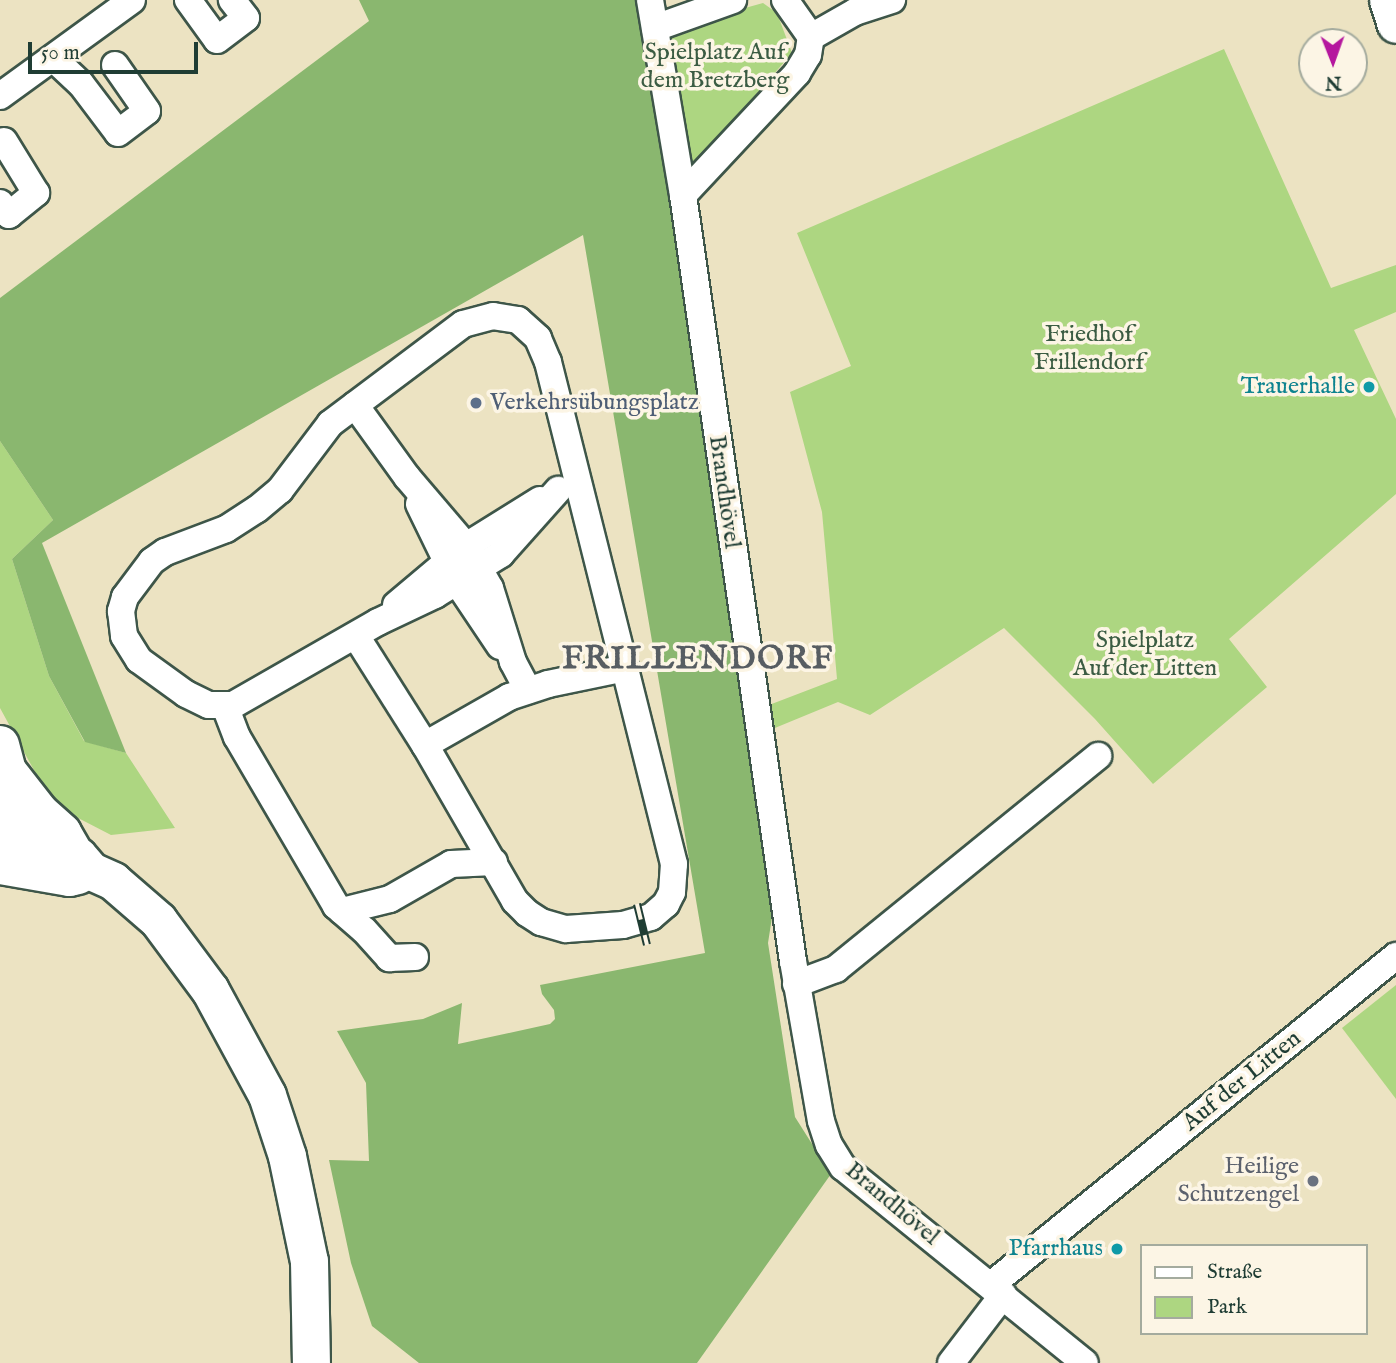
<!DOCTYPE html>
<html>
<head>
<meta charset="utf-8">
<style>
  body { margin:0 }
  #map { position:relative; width:1396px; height:1363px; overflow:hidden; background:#ece3c2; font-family:"IM FELL English",serif }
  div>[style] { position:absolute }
  .green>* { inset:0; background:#add681 }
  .forest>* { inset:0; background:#8ab76f }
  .roads { filter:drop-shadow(2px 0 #3e5649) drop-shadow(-2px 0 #3e5649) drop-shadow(0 2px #3e5649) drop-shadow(0 -2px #3e5649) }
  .street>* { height:26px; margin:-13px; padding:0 13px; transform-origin:13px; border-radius:13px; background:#fff }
  .secondary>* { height:37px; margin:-18.5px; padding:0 18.5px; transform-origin:18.5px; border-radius:18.5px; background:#fff }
  .highway>* { height:38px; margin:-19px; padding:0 19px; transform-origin:19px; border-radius:19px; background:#fff }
  .rail>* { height:8px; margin-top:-4px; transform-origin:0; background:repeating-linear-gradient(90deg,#fcf5e5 0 16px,#1f3d34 0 32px); box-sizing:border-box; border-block:2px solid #1f3d34 }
  .dots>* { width:19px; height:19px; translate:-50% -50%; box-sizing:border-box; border:4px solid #fcf5e5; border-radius:50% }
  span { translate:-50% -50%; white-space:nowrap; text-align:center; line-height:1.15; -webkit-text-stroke:7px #fcf5e5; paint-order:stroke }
  .park-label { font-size:24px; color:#3b5c43 }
  .culture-label { font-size:24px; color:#0d838f }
  .right { translate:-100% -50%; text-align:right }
  .service-label { font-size:24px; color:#4e5e75 }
  .left { translate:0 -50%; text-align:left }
  .street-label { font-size:24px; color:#1f3d34 }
  .worship-label { font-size:24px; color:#5b616d }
  .district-label { font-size:32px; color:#575d62; font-weight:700; letter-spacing:2px }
  .legend { position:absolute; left:1140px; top:1244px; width:228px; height:91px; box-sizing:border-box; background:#fcf5e5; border:2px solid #a4ab9e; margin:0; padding:9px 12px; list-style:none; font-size:21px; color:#1f3d34 }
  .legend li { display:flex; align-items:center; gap:14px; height:35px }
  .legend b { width:35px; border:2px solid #a4ab9e }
  .north { position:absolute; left:1298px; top:28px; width:70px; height:70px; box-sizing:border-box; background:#fcf5e5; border:2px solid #a4ab9e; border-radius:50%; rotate:179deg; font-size:19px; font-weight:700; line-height:28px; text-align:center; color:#1f3d34 }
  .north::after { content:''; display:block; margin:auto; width:24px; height:32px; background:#b5179e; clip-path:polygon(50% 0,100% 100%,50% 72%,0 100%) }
  .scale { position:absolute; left:28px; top:42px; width:170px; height:32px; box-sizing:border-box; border:4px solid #1f3d34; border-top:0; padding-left:9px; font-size:21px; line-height:24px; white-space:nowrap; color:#1f3d34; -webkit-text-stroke:5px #fcf5e5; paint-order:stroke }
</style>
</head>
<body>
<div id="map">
  <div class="green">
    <div style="clip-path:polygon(763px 3px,777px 13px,792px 53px,683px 179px,659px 32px)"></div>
    <div style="clip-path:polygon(1224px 49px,1331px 288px,1396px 265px,1396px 312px,1354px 330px,1396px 419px,1396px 494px,1229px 639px,1267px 687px,1153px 784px,1095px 719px,1004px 628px,870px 715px,838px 702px,770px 730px,769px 705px,837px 679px,822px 512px,790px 392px,851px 366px,797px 233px)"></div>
    <div style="clip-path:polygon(0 441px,53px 520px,12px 559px,49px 676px,84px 741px,126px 753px,175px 828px,111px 835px,53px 805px,0 708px)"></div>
    <div style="clip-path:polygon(1396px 985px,1396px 1099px,1342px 1028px)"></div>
  </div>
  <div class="forest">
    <div style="clip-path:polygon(359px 0,639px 0,652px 71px,775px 898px,768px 943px,795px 1117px,831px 1174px,697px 1363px,419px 1363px,372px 1326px,351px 1263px,329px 1160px,369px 1161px,366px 1083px,337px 1031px,423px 1019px,462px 1003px,458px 1044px,550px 1024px,555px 1019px,554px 1010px,542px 994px,540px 985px,705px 953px,583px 235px,42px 543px,126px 753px,85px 742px,49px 676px,12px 559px,53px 520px,0 441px,0 298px,369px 21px)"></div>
  </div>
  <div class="roads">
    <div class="street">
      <div style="left:188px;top:0;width:49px;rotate:54.1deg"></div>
      <div style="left:217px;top:40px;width:36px;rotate:-37deg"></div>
      <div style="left:246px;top:18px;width:23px;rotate:-128deg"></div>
      <div style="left:650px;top:0;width:198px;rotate:80.4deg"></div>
      <div style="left:683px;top:195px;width:774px;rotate:81.83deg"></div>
      <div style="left:793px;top:961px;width:162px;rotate:80.1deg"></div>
      <div style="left:821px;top:1121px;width:25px;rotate:72deg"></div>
      <div style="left:829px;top:1145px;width:26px;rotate:58deg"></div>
      <div style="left:843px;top:1167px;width:311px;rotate:39deg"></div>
      <div style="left:785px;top:0;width:45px;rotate:54.9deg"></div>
      <div style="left:655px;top:28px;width:83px;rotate:-19.7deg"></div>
      <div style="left:53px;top:58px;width:38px;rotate:43deg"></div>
      <div style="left:81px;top:84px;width:61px;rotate:52.9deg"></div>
      <div style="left:118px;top:133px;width:36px;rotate:-37deg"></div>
      <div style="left:147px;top:111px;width:56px;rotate:-124.8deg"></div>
      <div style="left:0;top:96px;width:163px;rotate:-36deg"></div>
      <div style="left:683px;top:195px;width:167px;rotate:-46.9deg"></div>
      <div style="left:797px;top:73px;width:21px;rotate:-59deg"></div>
      <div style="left:808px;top:55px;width:18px;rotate:-81deg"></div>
      <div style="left:811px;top:37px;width:51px;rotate:-29.6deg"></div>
      <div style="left:855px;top:12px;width:39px;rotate:-18deg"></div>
      <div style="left:0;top:203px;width:15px;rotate:53deg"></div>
      <div style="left:9px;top:215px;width:35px;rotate:-39deg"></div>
      <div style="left:36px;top:193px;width:61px;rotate:-121.6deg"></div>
      <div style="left:355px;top:405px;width:89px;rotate:54.2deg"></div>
      <div style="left:407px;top:477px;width:91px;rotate:49.5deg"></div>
      <div style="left:466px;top:546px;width:48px;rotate:60.3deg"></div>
      <div style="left:490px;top:588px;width:77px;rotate:72.7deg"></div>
      <div style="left:513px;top:662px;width:32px;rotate:62deg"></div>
      <div style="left:419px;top:504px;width:87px;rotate:64deg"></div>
      <div style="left:457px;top:582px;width:77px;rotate:56.1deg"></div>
      <div style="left:396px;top:605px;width:92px;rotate:-40.1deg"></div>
      <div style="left:466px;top:546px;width:87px;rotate:-31.9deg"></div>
      <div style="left:356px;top:636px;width:129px;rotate:57.7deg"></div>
      <div style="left:425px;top:745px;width:180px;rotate:60deg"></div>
      <div style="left:515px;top:901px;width:17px;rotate:45deg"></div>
      <div style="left:527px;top:913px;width:17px;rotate:33deg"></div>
      <div style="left:541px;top:922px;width:26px;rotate:16deg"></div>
      <div style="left:566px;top:929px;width:57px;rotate:-4deg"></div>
      <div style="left:623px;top:925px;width:29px;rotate:-16deg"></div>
      <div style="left:651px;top:917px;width:20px;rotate:-41deg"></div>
      <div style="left:666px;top:904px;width:13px;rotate:-63deg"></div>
      <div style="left:672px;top:892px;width:28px;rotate:-86deg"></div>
      <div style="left:674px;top:864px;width:518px;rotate:-104.09deg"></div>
      <div style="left:548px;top:362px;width:26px;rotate:-113deg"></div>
      <div style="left:538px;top:338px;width:27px;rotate:-138deg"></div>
      <div style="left:518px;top:320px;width:25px;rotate:-171deg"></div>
      <div style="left:493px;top:316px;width:31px;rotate:165deg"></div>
      <div style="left:463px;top:324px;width:166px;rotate:143.1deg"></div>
      <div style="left:330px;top:424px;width:83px;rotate:127.1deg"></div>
      <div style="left:280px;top:490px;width:30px;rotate:140deg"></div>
      <div style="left:257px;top:509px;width:37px;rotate:147deg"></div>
      <div style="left:226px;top:529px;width:65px;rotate:159.3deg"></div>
      <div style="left:165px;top:552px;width:16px;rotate:145deg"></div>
      <div style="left:152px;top:561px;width:45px;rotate:126.9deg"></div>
      <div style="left:125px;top:597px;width:15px;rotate:106deg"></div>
      <div style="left:121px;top:611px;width:25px;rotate:83deg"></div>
      <div style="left:124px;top:636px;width:28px;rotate:58deg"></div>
      <div style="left:139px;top:660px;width:58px;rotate:35.9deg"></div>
      <div style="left:186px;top:694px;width:25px;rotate:26deg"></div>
      <div style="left:209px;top:705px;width:24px"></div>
      <div style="left:233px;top:705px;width:167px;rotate:-29.8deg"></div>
      <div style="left:378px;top:622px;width:63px;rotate:-25.3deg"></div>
      <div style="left:435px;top:595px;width:78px;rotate:-31.8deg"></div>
      <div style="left:501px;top:554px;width:86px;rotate:-48.3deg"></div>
      <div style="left:225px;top:706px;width:33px;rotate:69deg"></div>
      <div style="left:237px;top:737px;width:196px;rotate:59.6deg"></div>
      <div style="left:336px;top:906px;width:37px;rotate:41deg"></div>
      <div style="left:364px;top:930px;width:38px;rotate:48deg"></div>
      <div style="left:389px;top:958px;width:26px;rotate:-2deg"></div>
      <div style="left:425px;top:745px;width:97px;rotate:-29.7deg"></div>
      <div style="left:509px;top:697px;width:41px;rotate:-18.4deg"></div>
      <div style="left:548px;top:684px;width:79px;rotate:-11.7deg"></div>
      <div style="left:342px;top:911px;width:49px;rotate:-14deg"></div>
      <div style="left:390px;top:899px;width:70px;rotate:-29.8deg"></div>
      <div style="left:451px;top:864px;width:43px;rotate:-2.7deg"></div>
      <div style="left:796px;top:984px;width:43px;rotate:-20.6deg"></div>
      <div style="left:836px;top:969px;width:338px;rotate:-39.1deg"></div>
      <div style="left:991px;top:1285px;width:522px;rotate:-39.09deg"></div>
      <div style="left:951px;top:1363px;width:86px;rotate:-52.6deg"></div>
    </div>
    <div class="secondary">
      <div style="left:1388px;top:0;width:25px;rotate:72deg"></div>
      <div style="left:0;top:838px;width:28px;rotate:6deg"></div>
      <div style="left:28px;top:841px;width:52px;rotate:16.7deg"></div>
      <div style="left:78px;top:856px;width:20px;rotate:49deg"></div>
      <div style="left:91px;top:871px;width:24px;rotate:24deg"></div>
      <div style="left:113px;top:881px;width:60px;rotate:40.9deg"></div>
      <div style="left:158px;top:920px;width:87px;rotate:53.4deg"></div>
      <div style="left:210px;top:990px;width:119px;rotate:61.5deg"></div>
      <div style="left:267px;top:1095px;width:64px;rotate:71.8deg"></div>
      <div style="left:287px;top:1156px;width:107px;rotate:78.2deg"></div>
      <div style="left:309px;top:1261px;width:102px;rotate:88.9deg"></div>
      <div style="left:0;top:865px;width:70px;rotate:9.9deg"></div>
      <div style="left:69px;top:877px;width:9px;rotate:-13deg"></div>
    </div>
    <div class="highway">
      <div style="left:0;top:745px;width:27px;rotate:75deg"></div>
      <div style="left:7px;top:771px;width:44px;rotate:91.3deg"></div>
      <div style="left:6px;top:815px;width:30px;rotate:102deg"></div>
      <div style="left:7px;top:771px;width:52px;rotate:52deg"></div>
      <div style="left:39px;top:812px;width:31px;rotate:42deg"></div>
      <div style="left:62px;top:833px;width:24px;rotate:60deg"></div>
    </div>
  </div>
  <div class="rail">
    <div style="left:637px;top:904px;width:42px;rotate:76.3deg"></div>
  </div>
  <div class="dots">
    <div style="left:1369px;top:387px;background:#0f9aa8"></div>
    <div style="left:476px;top:403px;background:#5c6f8a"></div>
    <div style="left:1313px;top:1181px;background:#6b7280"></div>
    <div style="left:1117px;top:1249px;background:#0f9aa8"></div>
  </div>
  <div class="park-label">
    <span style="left:715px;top:67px">Spielplatz Auf<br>dem Bretzberg</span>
    <span style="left:1089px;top:349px">Friedhof<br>Frillendorf</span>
    <span style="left:1145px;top:655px">Spielplatz<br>Auf der Litten</span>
  </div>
  <div class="culture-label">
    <span class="right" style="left:1355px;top:387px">Trauerhalle</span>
    <span class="right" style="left:1103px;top:1249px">Pfarrhaus</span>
  </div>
  <div class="service-label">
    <span class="left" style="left:490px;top:403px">Verkehrsübungsplatz</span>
  </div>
  <div class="street-label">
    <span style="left:724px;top:492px;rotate:82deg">Brandhövel</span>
    <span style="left:1242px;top:1081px;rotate:-39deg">Auf der Litten</span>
    <span style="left:892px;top:1204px;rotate:40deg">Brandhövel</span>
  </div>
  <div class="worship-label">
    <span class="right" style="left:1299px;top:1181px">Heilige<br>Schutzengel</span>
  </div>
  <div class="district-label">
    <span style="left:698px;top:660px">FRILLENDORF</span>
  </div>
  <ul class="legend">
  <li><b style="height:9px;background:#fff"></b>Straße</li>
  <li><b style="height:19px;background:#add681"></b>Park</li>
  </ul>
  <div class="north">N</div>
  <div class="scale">50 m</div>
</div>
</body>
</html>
